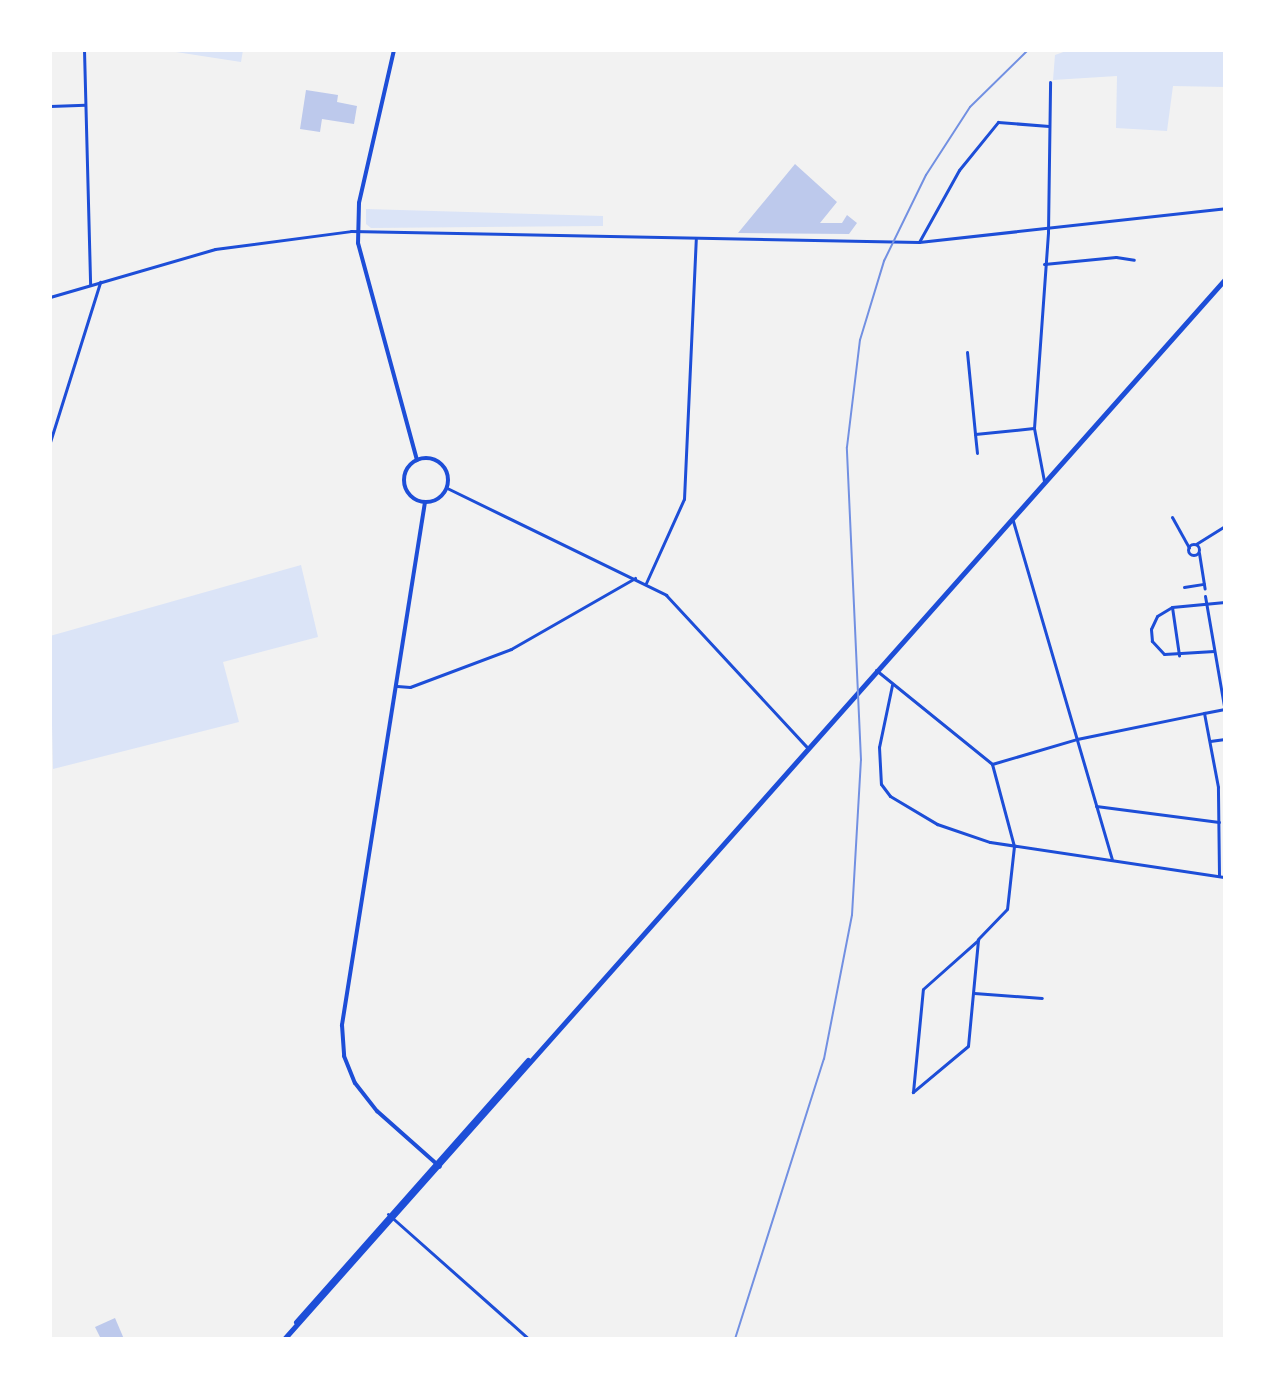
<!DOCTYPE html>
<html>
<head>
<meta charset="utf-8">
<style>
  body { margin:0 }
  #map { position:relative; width:1275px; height:1389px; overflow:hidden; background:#f2f2f2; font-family:Bitter,serif }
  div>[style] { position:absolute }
  .green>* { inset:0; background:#dbe4f7 }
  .building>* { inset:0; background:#bdc9ec }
  .minor>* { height:3px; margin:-1.5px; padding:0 1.5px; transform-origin:1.5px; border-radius:1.5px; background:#1d4ed8 }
  .minor>.ring { margin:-1.5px; padding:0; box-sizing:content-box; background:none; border:3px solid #1d4ed8; border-radius:50% }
  .tertiary>* { height:4px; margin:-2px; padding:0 2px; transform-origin:2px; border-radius:2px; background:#1d4ed8 }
  .tertiary>.ring { margin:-2px; padding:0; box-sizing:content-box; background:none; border:4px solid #1d4ed8; border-radius:50% }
  .secondary>* { height:5px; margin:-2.5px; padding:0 2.5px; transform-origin:2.5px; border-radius:2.5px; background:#1d4ed8 }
  .rail>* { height:2px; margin:-1px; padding:0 1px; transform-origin:1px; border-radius:1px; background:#7290e2 }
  span { translate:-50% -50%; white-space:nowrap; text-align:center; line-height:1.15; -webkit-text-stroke:7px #fff; paint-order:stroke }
  .frame { position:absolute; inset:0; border:52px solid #fff; pointer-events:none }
</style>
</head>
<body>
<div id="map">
  <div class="green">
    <div style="clip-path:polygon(163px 50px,243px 50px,241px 62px)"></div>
    <div style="clip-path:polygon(1069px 50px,1225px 50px,1225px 87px,1173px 86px,1167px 131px,1116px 128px,1117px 76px,1053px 80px,1055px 55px)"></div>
    <div style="clip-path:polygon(366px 209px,603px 216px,603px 226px,371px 228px,366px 224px)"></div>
    <div style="clip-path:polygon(301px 565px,318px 637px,223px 662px,239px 722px,53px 769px,50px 636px)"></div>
  </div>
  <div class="building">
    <div style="clip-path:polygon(306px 90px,338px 95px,337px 102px,357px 106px,354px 124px,322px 119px,320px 132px,300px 129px)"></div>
    <div style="clip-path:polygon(795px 164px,837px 202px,820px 223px,842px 223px,847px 215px,857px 223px,849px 234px,738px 233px)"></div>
    <div style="clip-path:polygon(115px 1318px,124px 1339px,101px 1339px,95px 1327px)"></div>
  </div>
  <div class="minor">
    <div style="left:84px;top:50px;width:235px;rotate:88.5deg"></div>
    <div style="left:50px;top:106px;width:35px;rotate:-2deg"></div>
    <div style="left:919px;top:242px;width:82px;rotate:-60.9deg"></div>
    <div style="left:959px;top:170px;width:62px;rotate:-50.9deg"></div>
    <div style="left:998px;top:122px;width:51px;rotate:4.5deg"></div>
    <div style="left:1044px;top:264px;width:72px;rotate:-5.6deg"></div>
    <div style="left:1116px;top:257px;width:18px;rotate:9deg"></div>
    <div style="left:50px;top:297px;width:172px;rotate:-16.2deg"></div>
    <div style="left:215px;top:249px;width:137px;rotate:-7.5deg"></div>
    <div style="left:351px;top:231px;width:568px;rotate:1.11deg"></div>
    <div style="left:919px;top:242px;width:308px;rotate:-6.3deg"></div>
    <div style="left:967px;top:352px;width:82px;rotate:84.4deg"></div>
    <div style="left:975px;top:434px;width:59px;rotate:-5.8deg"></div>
    <div style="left:975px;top:434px;width:19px;rotate:84deg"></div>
    <div style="left:50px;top:442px;width:168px;rotate:-72.6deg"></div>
    <div style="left:1044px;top:481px;width:54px;rotate:-100.7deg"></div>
    <div style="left:1034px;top:428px;width:196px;rotate:-85.9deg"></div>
    <div style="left:1048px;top:232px;width:150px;rotate:-89.2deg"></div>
    <div style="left:447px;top:488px;width:244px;rotate:26deg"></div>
    <div style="left:666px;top:595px;width:207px;rotate:47.2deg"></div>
    <div style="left:1172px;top:517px;width:35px;rotate:61deg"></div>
    <div style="left:1013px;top:521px;width:352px;rotate:73.7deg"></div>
    <div style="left:1196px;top:544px;width:34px;rotate:-32deg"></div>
    <div class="ring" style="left:1188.5px;top:544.5px;width:8px;height:8px"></div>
    <div style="left:1199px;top:553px;width:36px;rotate:81deg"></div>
    <div style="left:646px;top:583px;width:92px;rotate:-65.7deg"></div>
    <div style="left:684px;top:499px;width:260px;rotate:-87.4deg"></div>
    <div style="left:1184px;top:587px;width:20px;rotate:-9deg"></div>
    <div style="left:1205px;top:596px;width:118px;rotate:80.2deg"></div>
    <div style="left:1172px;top:607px;width:49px;rotate:81.7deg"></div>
    <div style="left:1214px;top:651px;width:50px;rotate:176.6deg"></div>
    <div style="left:1164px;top:654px;width:18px;rotate:-133deg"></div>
    <div style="left:1152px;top:641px;width:12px;rotate:-95deg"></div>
    <div style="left:1151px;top:629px;width:14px;rotate:-65deg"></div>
    <div style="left:1157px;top:616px;width:17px;rotate:-31deg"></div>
    <div style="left:1172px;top:607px;width:53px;rotate:-5.4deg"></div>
    <div style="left:876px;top:670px;width:149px;rotate:39deg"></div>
    <div style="left:992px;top:764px;width:85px;rotate:75deg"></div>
    <div style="left:1014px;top:846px;width:63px;rotate:96.3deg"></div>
    <div style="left:1007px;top:909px;width:42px;rotate:134deg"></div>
    <div style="left:892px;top:685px;width:63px;rotate:101.8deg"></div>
    <div style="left:879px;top:747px;width:37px;rotate:87deg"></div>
    <div style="left:881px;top:784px;width:15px;rotate:53deg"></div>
    <div style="left:890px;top:796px;width:55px;rotate:30.8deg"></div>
    <div style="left:937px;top:824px;width:56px;rotate:18.8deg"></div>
    <div style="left:990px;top:842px;width:238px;rotate:8.5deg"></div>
    <div style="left:397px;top:686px;width:13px;rotate:4deg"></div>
    <div style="left:410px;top:687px;width:108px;rotate:-20.6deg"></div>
    <div style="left:511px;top:649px;width:143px;rotate:-29.8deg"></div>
    <div style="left:1210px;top:741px;width:15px;rotate:-8deg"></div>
    <div style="left:992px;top:764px;width:89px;rotate:-16.4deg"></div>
    <div style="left:1077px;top:739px;width:130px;rotate:-11.6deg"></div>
    <div style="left:1096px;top:806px;width:124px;rotate:7.4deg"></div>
    <div style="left:1219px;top:875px;width:88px;rotate:-90.7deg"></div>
    <div style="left:1218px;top:787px;width:75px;rotate:-100.7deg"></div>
    <div style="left:1204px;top:713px;width:21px;rotate:-11deg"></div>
    <div style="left:978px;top:940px;width:106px;rotate:95.4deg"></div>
    <div style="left:968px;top:1046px;width:72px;rotate:140.1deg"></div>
    <div style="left:913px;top:1092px;width:103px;rotate:-84.5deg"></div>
    <div style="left:923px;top:989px;width:74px;rotate:-41.7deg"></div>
    <div style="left:974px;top:993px;width:68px;rotate:4.2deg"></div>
    <div style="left:388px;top:1214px;width:188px;rotate:41.6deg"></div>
  </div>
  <div class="tertiary">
    <div style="left:394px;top:50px;width:157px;rotate:102.9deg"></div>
    <div style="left:359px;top:203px;width:40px;rotate:91.4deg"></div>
    <div style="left:358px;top:243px;width:225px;rotate:74.8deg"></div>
    <div class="ring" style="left:404px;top:458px;width:40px;height:40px"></div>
    <div style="left:425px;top:502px;width:530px;rotate:99.02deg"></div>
    <div style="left:342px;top:1025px;width:31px;rotate:86deg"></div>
    <div style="left:344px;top:1056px;width:29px;rotate:68deg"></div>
    <div style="left:355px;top:1083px;width:36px;rotate:52deg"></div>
    <div style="left:377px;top:1111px;width:84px;rotate:41.6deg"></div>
  </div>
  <div class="secondary">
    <div style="left:296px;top:1322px;width:350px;rotate:-48.5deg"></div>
    <div style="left:284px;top:1339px;width:1417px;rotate:-48.4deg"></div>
  </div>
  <div class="rail">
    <div style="left:735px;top:1339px;width:294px;rotate:-72.4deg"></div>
    <div style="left:824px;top:1059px;width:147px;rotate:-79deg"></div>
    <div style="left:852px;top:915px;width:155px;rotate:-86.7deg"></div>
    <div style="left:861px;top:760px;width:313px;rotate:-92.6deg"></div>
    <div style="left:847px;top:447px;width:108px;rotate:-83.1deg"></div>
    <div style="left:860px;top:340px;width:83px;rotate:-73.1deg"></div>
    <div style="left:884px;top:261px;width:96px;rotate:-64deg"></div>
    <div style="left:926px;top:175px;width:81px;rotate:-57.1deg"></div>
    <div style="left:970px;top:107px;width:81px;rotate:-44.5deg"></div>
  </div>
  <div class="frame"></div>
</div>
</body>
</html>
